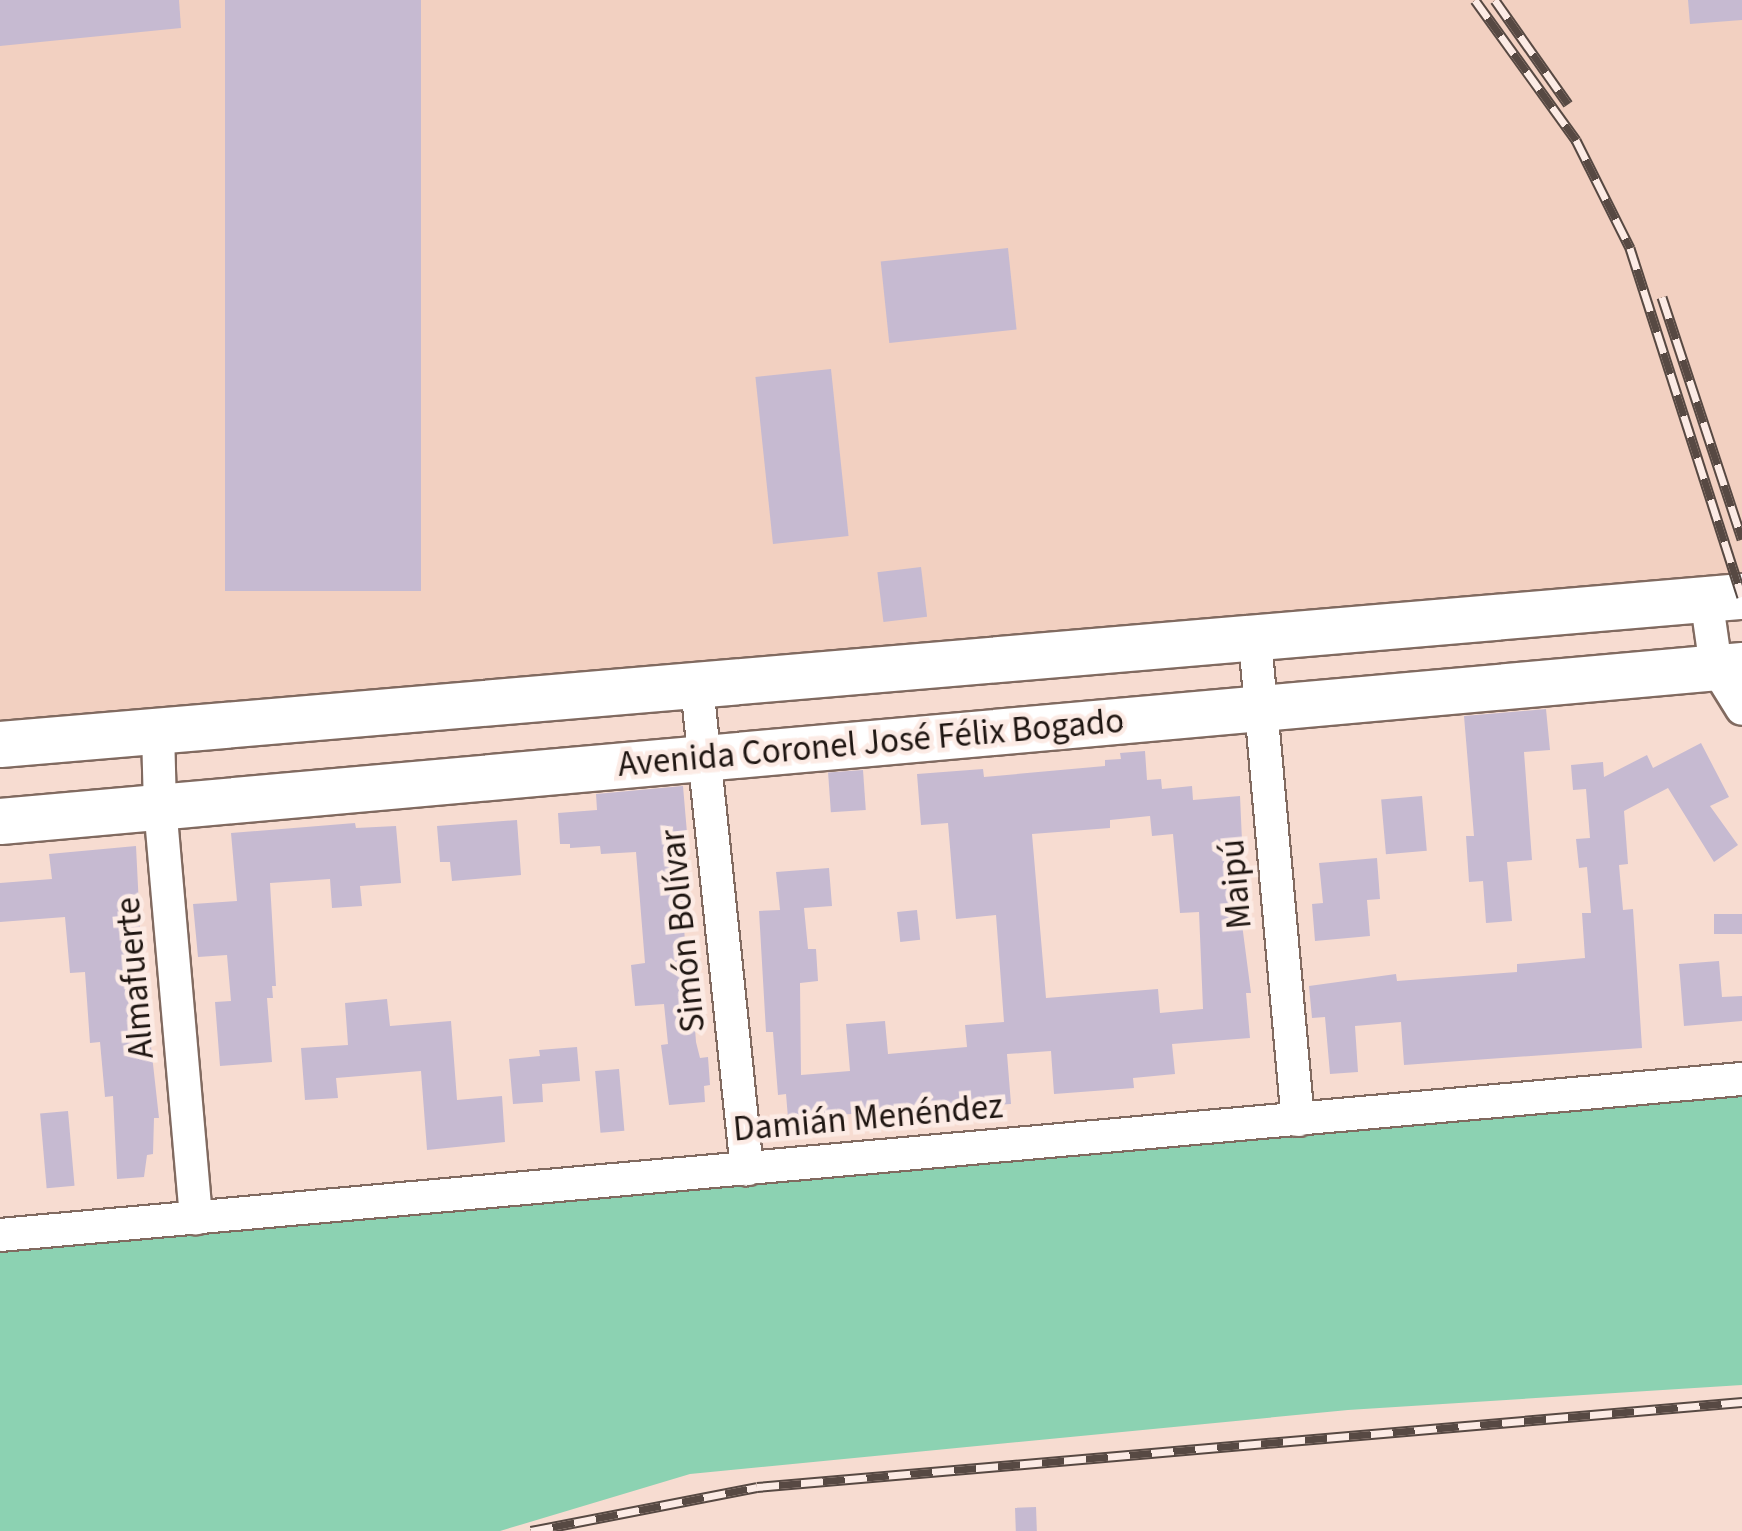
<!DOCTYPE html>
<html>
<head>
<meta charset="utf-8">
<style>
  body { margin:0 }
  #map { position:relative; width:1742px; height:1531px; overflow:hidden; background:#f7dcd1; font-family:"Source Sans 3",sans-serif }
  div>[style] { position:absolute }
  .built>* { inset:0; background:#f2d0c1 }
  .green>* { inset:0; background:#8cd2b2 }
  .building>* { inset:0; background:#c6bad1; transform-origin:0 0 }
  .roads { filter:drop-shadow(2px 0 #816a60) drop-shadow(-2px 0 #816a60) drop-shadow(0 2px #816a60) drop-shadow(0 -2px #816a60) }
  .minor>* { height:32px; margin:-16px; padding:0 16px; transform-origin:16px; border-radius:16px; background:#fff }
  .secondary>* { height:45px; margin:-22.5px; padding:0 22.5px; transform-origin:22.5px; border-radius:22.5px; background:#fff }
  .rail>* { height:11px; margin-top:-5.5px; transform-origin:0; background:repeating-linear-gradient(90deg,#fcebe5 0 22px,#574943 0 44px); box-sizing:border-box; border-block:2px solid #574943 }
  span { translate:-50% -50%; white-space:nowrap; text-align:center; line-height:1.15; -webkit-text-stroke:9px #fcebe5; paint-order:stroke }
  .street-label { font-size:35px; color:#1e1511 }
</style>
</head>
<body>
<div id="map">
  <div class="built">
    <div style="clip-path:polygon(0 0,1742px 0,1742px 596px,0 744px)"></div>
  </div>
  <div class="green">
    <div style="clip-path:polygon(1742px 1093px,1742px 1385px,1348px 1410px,690px 1474px,500px 1531px,0 1531px,0 1247px)"></div>
  </div>
  <div class="building">
    <div style="clip-path:polygon(0 0,179px 0,181px 28px,0 46px)"></div>
    <div style="left:225px;top:0;width:196px;height:591px"></div>
    <div style="clip-path:polygon(1688px 0,1742px 0,1742px 20px,1690px 24px)"></div>
    <div style="left:1008px;top:248px;width:82px;height:128px;rotate:84deg"></div>
    <div style="left:831px;top:369px;width:168px;height:76px;rotate:84deg"></div>
    <div style="left:921px;top:567px;width:50px;height:44px;rotate:83deg"></div>
    <div style="clip-path:polygon(1546px 709px,1550px 750px,1524px 752px,1532px 860px,1507px 862px,1512px 921px,1486px 923px,1483px 881px,1469px 882px,1466px 836px,1474px 836px,1464px 716px)"></div>
    <div style="clip-path:polygon(1701px 743px,1729px 797px,1710px 806px,1738px 845px,1714px 862px,1668px 788px,1624px 811px,1628px 864px,1619px 865px,1623px 910px,1633px 909px,1642px 1048px,1404px 1065px,1401px 1022px,1355px 1026px,1358px 1072px,1330px 1074px,1325px 1017px,1312px 1018px,1309px 986px,1396px 974px,1397px 981px,1517px 972px,1517px 964px,1585px 958px,1582px 913px,1591px 913px,1587px 867px,1579px 868px,1576px 839px,1590px 838px,1586px 789px,1573px 790px,1571px 765px,1603px 762px,1604px 777px,1647px 755px,1653px 768px)"></div>
    <div style="clip-path:polygon(evenodd,1145px 751px,1147px 780px,1161px 779px,1162px 789px,1192px 786px,1193px 800px,1240px 796px,1245px 908px,1240px 909px,1251px 993px,1246px 993px,1250px 1038px,1172px 1044px,1175px 1074px,1133px 1078px,1134px 1088px,1054px 1094px,1051px 1051px,1007px 1054px,1011px 1104px,788px 1118px,786px 1094px,778px 1095px,773px 1032px,766px 1032px,759px 911px,780px 910px,776px 872px,829px 868px,832px 906px,804px 908px,808px 949px,816px 949px,818px 981px,800px 983px,801px 1075px,850px 1071px,846px 1024px,885px 1021px,888px 1054px,967px 1047px,965px 1025px,1004px 1022px,996px 915px,956px 919px,948px 823px,921px 825px,917px 774px,983px 769px,984px 777px,1105px 766px,1105px 760px,1121px 759px,1120px 753px,1145px 751px,1150px 816px,1152px 836px,1173px 834px,1180px 913px,1199px 912px,1203px 1009px,1160px 1013px,1158px 989px,1046px 998px,1032px 834px,1110px 828px,1110px 820px,1150px 816px)"></div>
    <div style="left:863px;top:770px;width:40px;height:35px;rotate:86deg"></div>
    <div style="clip-path:polygon(683px 786px,687px 833px,668px 835px,671px 882px,681px 881px,685px 942px,694px 941px,699px 1001px,693px 1002px,696px 1042px,700px 1058px,708px 1057px,710px 1085px,704px 1086px,705px 1102px,669px 1105px,661px 1045px,668px 1044px,664px 1004px,635px 1006px,631px 965px,645px 963px,636px 852px,601px 854px,600px 846px,570px 848px,570px 844px,560px 844px,558px 813px,597px 810px,596px 794px)"></div>
    <div style="left:1422px;top:796px;width:55px;height:41px;rotate:85deg"></div>
    <div style="clip-path:polygon(517px 820px,521px 875px,452px 881px,450px 862px,440px 862px,437px 826px)"></div>
    <div style="clip-path:polygon(355px 823px,356px 828px,396px 826px,401px 883px,360px 886px,362px 906px,332px 908px,330px 879px,270px 883px,276px 986px,272px 986px,273px 998px,267px 998px,272px 1062px,220px 1066px,215px 1002px,231px 1001px,227px 955px,198px 957px,193px 904px,237px 901px,231px 833px)"></div>
    <div style="clip-path:polygon(136px 846px,140px 927px,127px 928px,130px 968px,132px 992px,145px 992px,159px 1118px,154px 1118px,153px 1154px,147px 1155px,144px 1177px,117px 1179px,113px 1096px,105px 1097px,100px 1042px,90px 1043px,85px 972px,70px 973px,65px 917px,0 922px,0 883px,52px 879px,49px 854px)"></div>
    <div style="clip-path:polygon(1377px 858px,1380px 899px,1367px 900px,1370px 936px,1315px 941px,1312px 904px,1323px 903px,1319px 863px)"></div>
    <div style="left:917px;top:910px;width:30px;height:20px;rotate:84deg"></div>
    <div style="left:1742px;top:914px;width:20px;height:28px;rotate:90deg"></div>
    <div style="clip-path:polygon(1719px 961px,1722px 997px,1742px 996px,1742px 1021px,1684px 1026px,1679px 964px)"></div>
    <div style="clip-path:polygon(387px 999px,390px 1026px,451px 1021px,457px 1100px,502px 1096px,505px 1142px,427px 1150px,421px 1071px,336px 1078px,338px 1098px,305px 1100px,301px 1048px,348px 1045px,345px 1003px)"></div>
    <div style="clip-path:polygon(577px 1047px,580px 1081px,542px 1084px,543px 1102px,513px 1104px,509px 1059px,540px 1056px,539px 1050px)"></div>
    <div style="left:619px;top:1069px;width:62px;height:24px;rotate:85deg"></div>
    <div style="left:68px;top:1111px;width:75px;height:28px;rotate:85deg"></div>
    <div style="left:1036px;top:1507px;width:24px;height:21px;rotate:88deg"></div>
  </div>
  <div class="roads">
    <div class="minor">
      <div style="left:1706px;top:597px;width:71px;rotate:81.9deg"></div>
      <div style="left:1716px;top:667px;width:49px;rotate:58.2deg"></div>
      <div style="left:1255px;top:640px;width:482px;rotate:84.9deg"></div>
      <div style="left:697px;top:686px;width:486px;rotate:84.1deg"></div>
      <div style="left:158px;top:731px;width:75px;rotate:88.5deg"></div>
      <div style="left:160px;top:806px;width:414px;rotate:85deg"></div>
      <div style="left:0;top:1235px;width:1749px;rotate:-5.12deg"></div>
    </div>
    <div class="secondary">
      <div style="left:0;top:744px;width:1748px;rotate:-4.86deg"></div>
      <div style="left:0;top:821px;width:1749px;rotate:-5.12deg"></div>
    </div>
  </div>
  <div class="rail">
    <div style="left:1475px;top:0;width:173px;rotate:54.2deg"></div>
    <div style="left:1576px;top:140px;width:121px;rotate:63.4deg"></div>
    <div style="left:1630px;top:248px;width:366px;rotate:72.2deg"></div>
    <div style="left:1495px;top:0;width:127px;rotate:54.9deg"></div>
    <div style="left:1662px;top:297px;width:255px;rotate:71.7deg"></div>
    <div style="left:531px;top:1531px;width:230px;rotate:-11deg"></div>
    <div style="left:757px;top:1487px;width:989px;rotate:-4.93deg"></div>
  </div>
  <div class="street-label">
    <span style="left:871px;top:743px;rotate:-5deg">Avenida Coronel José Félix Bogado</span>
    <span style="left:1236px;top:884px;rotate:-95deg">Maipú</span>
    <span style="left:683px;top:931px;rotate:-96deg">Simón Bolívar</span>
    <span style="left:135px;top:978px;rotate:-95deg">Almafuerte</span>
    <span style="left:868px;top:1118px;rotate:-5deg">Damián Menéndez</span>
  </div>
</div>
</body>
</html>
